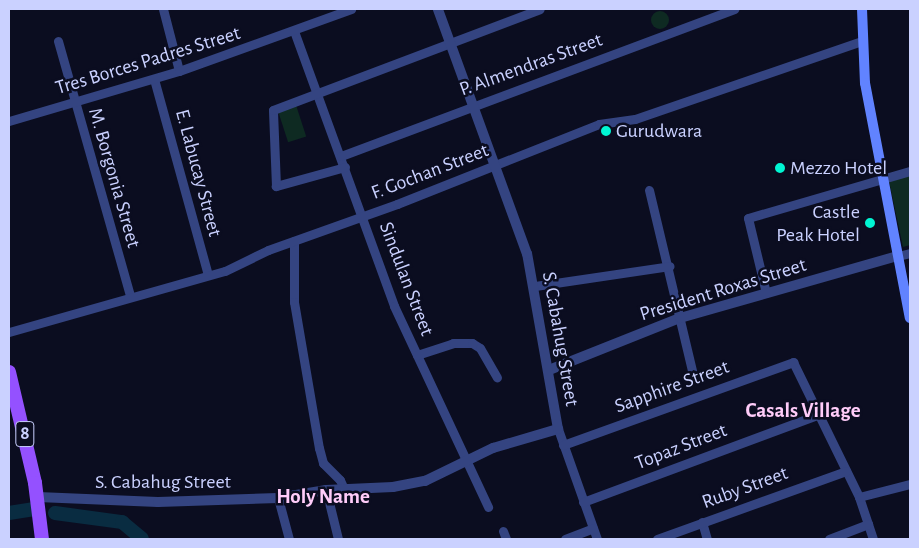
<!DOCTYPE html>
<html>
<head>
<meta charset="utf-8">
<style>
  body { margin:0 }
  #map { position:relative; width:919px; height:548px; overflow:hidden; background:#0b0d20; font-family:"Alegreya Sans",sans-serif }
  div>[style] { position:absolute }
  .green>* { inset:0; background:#0e2a22; transform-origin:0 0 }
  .round { border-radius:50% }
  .river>* { height:14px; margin:-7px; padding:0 7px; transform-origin:7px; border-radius:7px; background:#092c41 }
  .minor>* { height:9px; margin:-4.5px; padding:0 4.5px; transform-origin:4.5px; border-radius:4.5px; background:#344481 }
  .tertiary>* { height:10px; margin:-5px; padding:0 5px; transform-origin:5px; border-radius:5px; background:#344481 }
  .secondary>* { height:10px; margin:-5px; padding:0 5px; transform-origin:5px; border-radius:5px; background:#6183ff }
  .primary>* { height:14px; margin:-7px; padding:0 7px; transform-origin:7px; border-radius:7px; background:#9451ff }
  .dots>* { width:14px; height:14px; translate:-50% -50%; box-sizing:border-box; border:2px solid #0b0d20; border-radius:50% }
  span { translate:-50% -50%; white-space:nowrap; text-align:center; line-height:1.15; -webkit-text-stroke:5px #0b0d20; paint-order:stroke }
  .shield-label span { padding:1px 4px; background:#0b0d20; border:1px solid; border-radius:4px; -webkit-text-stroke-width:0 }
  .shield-label { font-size:19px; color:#cad1ff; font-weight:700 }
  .street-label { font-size:20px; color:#cad1ff }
  .poi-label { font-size:20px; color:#cad1ff }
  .left { translate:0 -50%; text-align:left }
  .right { translate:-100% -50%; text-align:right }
  .neighbourhood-label { font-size:21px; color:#ffccf9; font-weight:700 }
  .frame { position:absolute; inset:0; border:10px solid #cad1ff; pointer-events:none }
</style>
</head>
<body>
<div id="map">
  <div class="green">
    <div class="round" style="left:651px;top:11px;width:18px;height:18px"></div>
    <div style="left:296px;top:105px;width:33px;height:19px;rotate:72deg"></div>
    <div style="clip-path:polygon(910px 175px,910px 245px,903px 247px,889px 181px)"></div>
  </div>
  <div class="river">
    <div style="left:9px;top:513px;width:24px;rotate:-9deg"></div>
    <div style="left:55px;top:513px;width:68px;rotate:7.7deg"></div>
    <div style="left:122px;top:522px;width:26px;rotate:40deg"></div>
  </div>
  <div class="minor">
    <div style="left:163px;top:9px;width:64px;rotate:75.5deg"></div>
    <div style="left:294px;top:31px;width:293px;rotate:70deg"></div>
    <div style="left:394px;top:306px;width:222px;rotate:64.9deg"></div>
    <div style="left:58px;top:41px;width:265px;rotate:74.2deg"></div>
    <div style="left:154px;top:79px;width:203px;rotate:74.6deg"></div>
    <div style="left:9px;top:121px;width:177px;rotate:-16.4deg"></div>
    <div style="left:179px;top:71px;width:183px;rotate:-19.8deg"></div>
    <div style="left:341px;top:156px;width:420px;rotate:-20.5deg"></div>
    <div style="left:345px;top:167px;width:72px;rotate:164.6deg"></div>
    <div style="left:276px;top:186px;width:76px;rotate:-92.3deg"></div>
    <div style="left:273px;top:110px;width:285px;rotate:-20.7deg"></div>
    <div style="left:649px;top:190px;width:189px;rotate:76.6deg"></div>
    <div style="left:294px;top:241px;width:61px;rotate:90deg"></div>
    <div style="left:294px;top:302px;width:148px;rotate:80.3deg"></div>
    <div style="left:319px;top:448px;width:16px;rotate:75deg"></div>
    <div style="left:323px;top:463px;width:24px;rotate:45deg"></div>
    <div style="left:340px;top:480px;width:10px;rotate:66deg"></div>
    <div style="left:898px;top:256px;width:12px;rotate:-14deg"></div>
    <div style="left:535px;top:286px;width:136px;rotate:-8.4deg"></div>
    <div style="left:766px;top:293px;width:77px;rotate:-103.5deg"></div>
    <div style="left:748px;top:218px;width:169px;rotate:-16.2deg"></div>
    <div style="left:9px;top:332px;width:224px;rotate:-15.8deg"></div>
    <div style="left:225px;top:271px;width:48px;rotate:-26deg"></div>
    <div style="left:268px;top:250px;width:137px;rotate:-19.6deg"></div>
    <div style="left:397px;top:204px;width:217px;rotate:-21.6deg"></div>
    <div style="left:599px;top:124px;width:36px;rotate:-8deg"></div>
    <div style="left:635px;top:119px;width:239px;rotate:-19deg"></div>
    <div style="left:417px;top:355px;width:38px;rotate:-18deg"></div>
    <div style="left:453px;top:343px;width:19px"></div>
    <div style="left:472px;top:343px;width:9px;rotate:32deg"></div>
    <div style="left:480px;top:348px;width:34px;rotate:60deg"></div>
    <div style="left:558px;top:429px;width:117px;rotate:70.5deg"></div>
    <div style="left:563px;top:445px;width:245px;rotate:-19.8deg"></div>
    <div style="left:793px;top:362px;width:150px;rotate:63.9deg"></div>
    <div style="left:859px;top:497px;width:44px;rotate:71.6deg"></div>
    <div style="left:326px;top:490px;width:50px;rotate:76.2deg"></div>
    <div style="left:859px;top:497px;width:53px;rotate:-14.3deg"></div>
    <div style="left:278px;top:498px;width:42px;rotate:75deg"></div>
    <div style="left:583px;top:502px;width:252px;rotate:-20.4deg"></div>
    <div style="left:702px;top:522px;width:18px;rotate:74deg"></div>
    <div style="left:503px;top:531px;width:9px;rotate:69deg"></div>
    <div style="left:565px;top:539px;width:30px;rotate:-21deg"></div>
    <div style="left:657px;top:539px;width:201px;rotate:-19.8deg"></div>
    <div style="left:829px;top:539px;width:42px;rotate:-21deg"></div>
  </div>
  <div class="tertiary">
    <div style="left:549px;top:370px;width:141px;rotate:-21.7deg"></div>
    <div style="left:680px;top:318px;width:227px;rotate:-15.9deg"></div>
    <div style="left:38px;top:497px;width:120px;rotate:2.4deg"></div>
    <div style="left:158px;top:502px;width:120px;rotate:-1.9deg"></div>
    <div style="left:278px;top:498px;width:49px;rotate:-9.5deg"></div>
    <div style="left:326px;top:490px;width:67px;rotate:-2.6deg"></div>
    <div style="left:393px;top:487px;width:33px;rotate:-11deg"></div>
    <div style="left:425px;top:481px;width:76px;rotate:-25.9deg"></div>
    <div style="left:493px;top:448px;width:68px;rotate:-16.3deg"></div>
    <div style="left:558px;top:429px;width:178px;rotate:-100deg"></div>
    <div style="left:527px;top:254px;width:261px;rotate:-110deg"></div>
  </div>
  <div class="secondary">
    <div style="left:862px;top:9px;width:74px;rotate:87.7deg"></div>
    <div style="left:865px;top:83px;width:239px;rotate:79.2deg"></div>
  </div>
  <div class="primary">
    <div style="left:9px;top:372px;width:114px;rotate:76.8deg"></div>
    <div style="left:35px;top:483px;width:56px;rotate:82.9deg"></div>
  </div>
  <div class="dots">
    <div style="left:606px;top:131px;background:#00f5d3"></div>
    <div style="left:780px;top:168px;background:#00f5d3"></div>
    <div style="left:870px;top:223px;background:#00f5d3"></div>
  </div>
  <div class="shield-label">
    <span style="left:25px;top:434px">8</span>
  </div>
  <div class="street-label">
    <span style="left:148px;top:61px;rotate:-17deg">Tres Borces Padres Street</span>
    <span style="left:531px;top:65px;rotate:-20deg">P. Almendras Street</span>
    <span style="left:430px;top:172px;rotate:-21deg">F. Gochan Street</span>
    <span style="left:198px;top:173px;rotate:75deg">E. Labucay Street</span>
    <span style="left:114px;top:178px;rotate:74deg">M. Borgonia Street</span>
    <span style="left:406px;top:279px;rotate:69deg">Sindulan Street</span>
    <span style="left:723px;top:290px;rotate:-17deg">President Roxas Street</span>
    <span style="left:560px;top:339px;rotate:80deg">S. Cabahug Street</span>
    <span style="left:672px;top:387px;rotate:-20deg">Sapphire Street</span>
    <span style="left:681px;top:447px;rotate:-21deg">Topaz Street</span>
    <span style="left:163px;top:482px">S. Cabahug Street</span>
    <span style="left:745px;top:488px;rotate:-20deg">Ruby Street</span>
  </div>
  <div class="poi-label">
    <span class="left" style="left:616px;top:131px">Gurudwara</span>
    <span class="left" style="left:790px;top:168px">Mezzo Hotel</span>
    <span class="right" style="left:860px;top:224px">Castle<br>Peak Hotel</span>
  </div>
  <div class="neighbourhood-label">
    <span style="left:803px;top:411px">Casals Village</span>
    <span style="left:323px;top:497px">Holy Name</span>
  </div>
  <div class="frame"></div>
</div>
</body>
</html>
